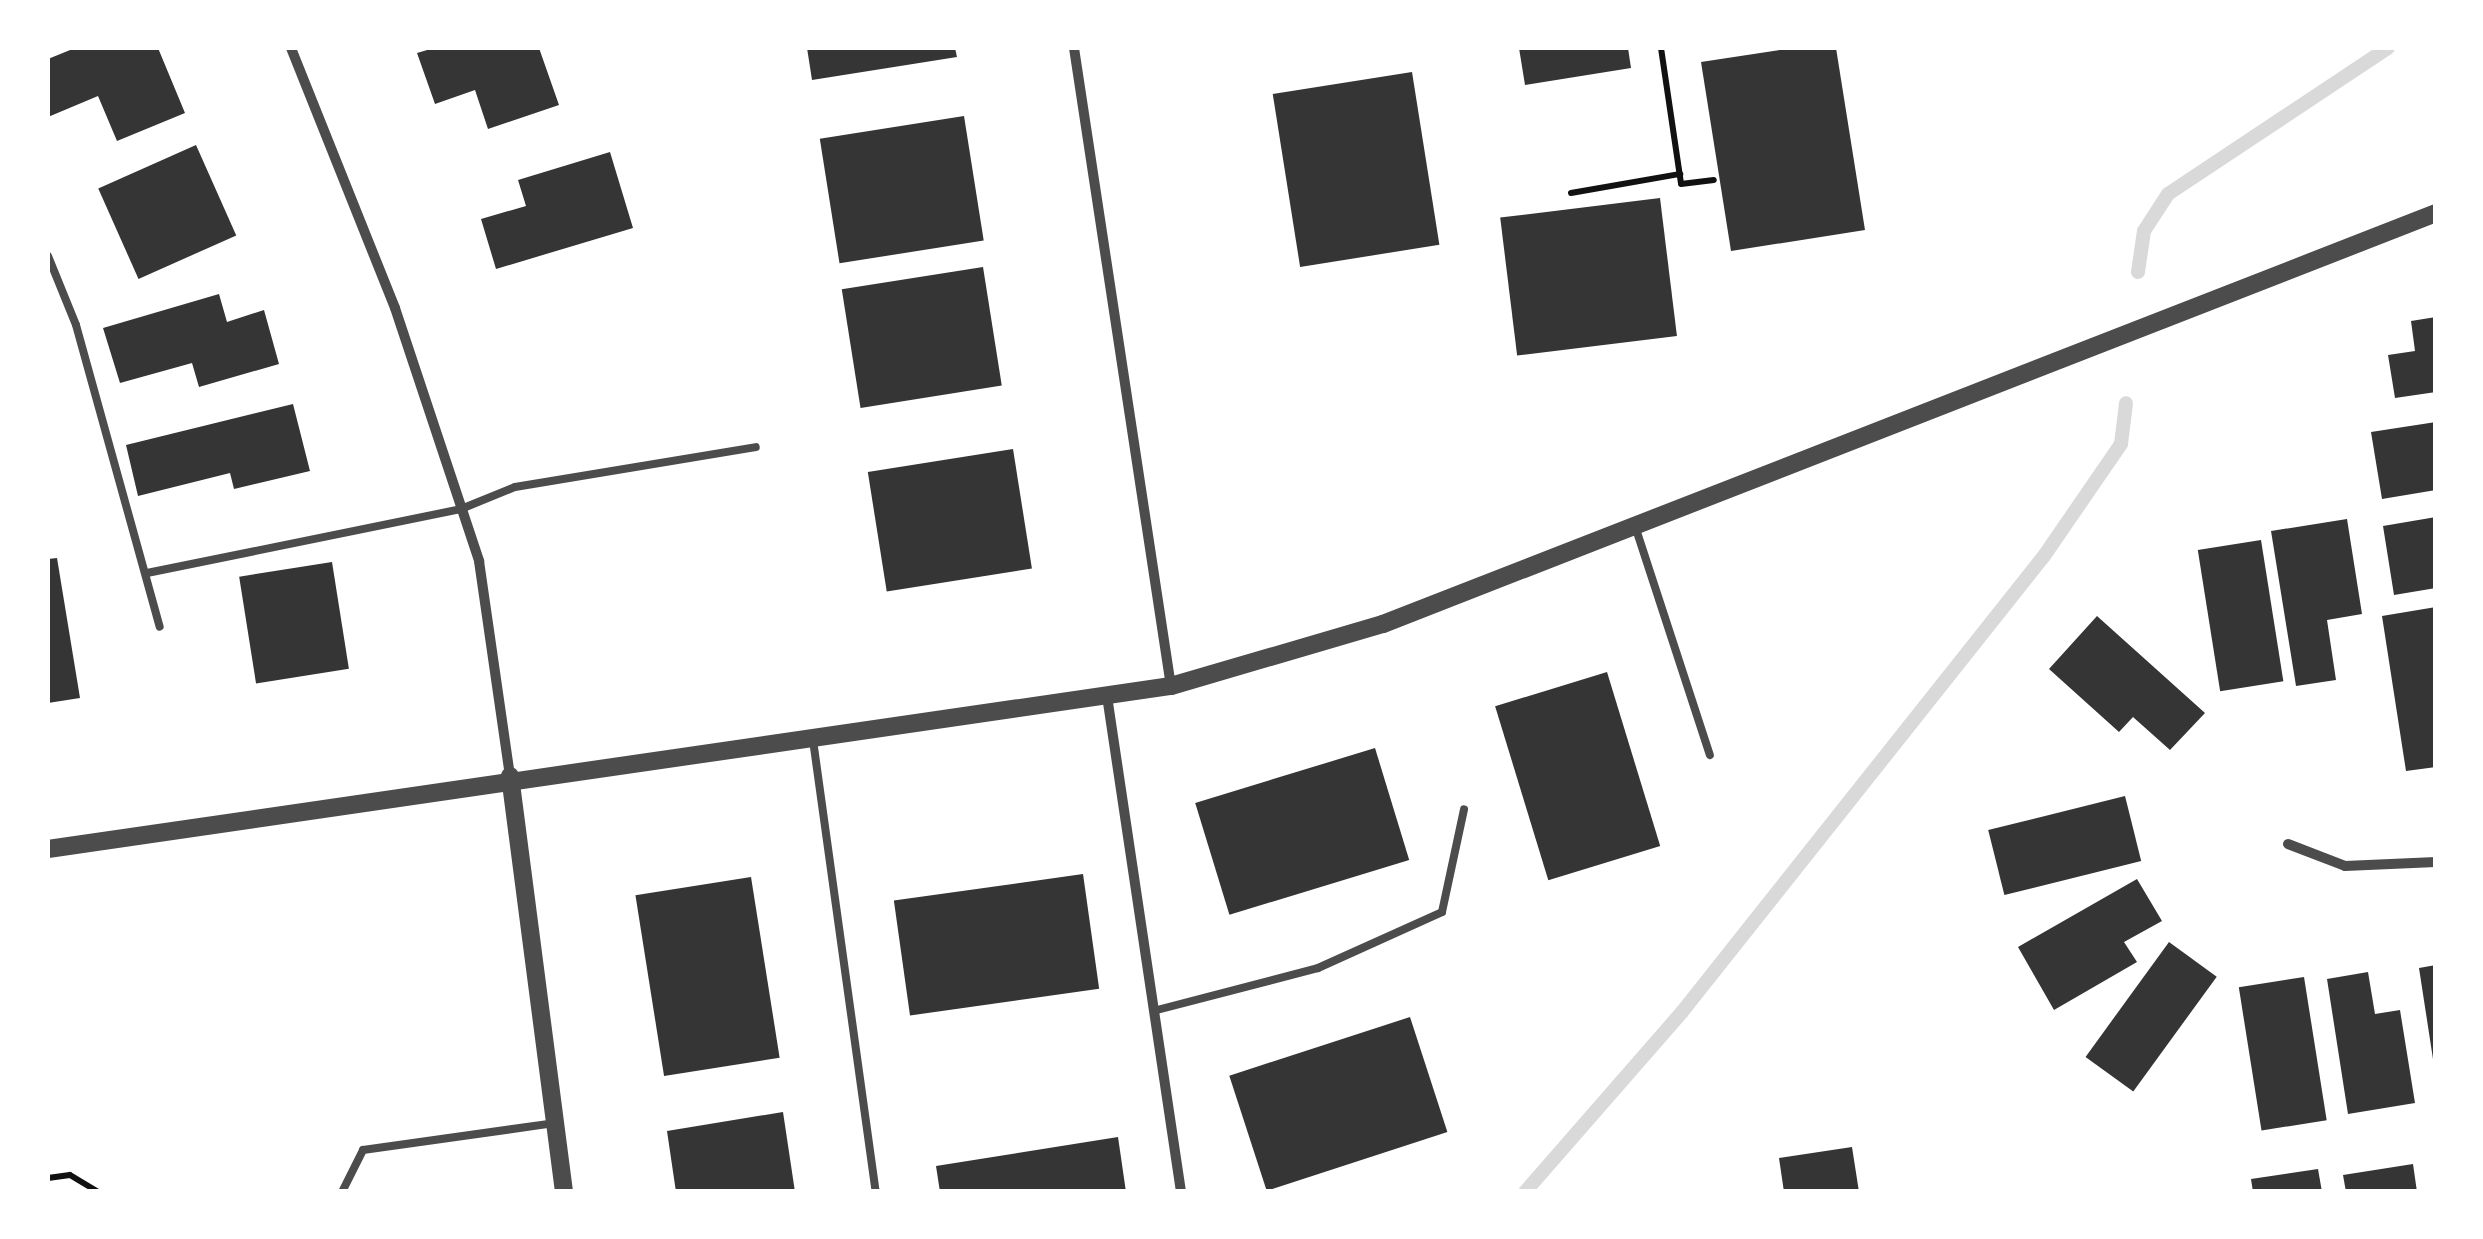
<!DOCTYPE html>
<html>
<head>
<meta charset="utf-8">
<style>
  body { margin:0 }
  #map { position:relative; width:2483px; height:1239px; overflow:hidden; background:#fff; font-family:"Libre Baskerville",serif }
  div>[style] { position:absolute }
  .stream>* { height:14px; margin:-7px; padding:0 7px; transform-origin:7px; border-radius:7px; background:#d9d9d9 }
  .building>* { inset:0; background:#353535; transform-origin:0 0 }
  .path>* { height:6px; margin:-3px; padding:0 3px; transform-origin:3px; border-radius:3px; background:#111 }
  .service>* { height:8px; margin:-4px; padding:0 4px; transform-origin:4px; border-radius:4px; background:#4c4c4c }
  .minor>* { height:10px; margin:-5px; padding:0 5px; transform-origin:5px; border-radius:5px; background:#4c4c4c }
  .tertiary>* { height:18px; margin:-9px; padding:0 9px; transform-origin:9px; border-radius:9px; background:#4c4c4c }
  span { translate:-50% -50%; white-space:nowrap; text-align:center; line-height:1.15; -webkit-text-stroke:8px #fff; paint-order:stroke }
  .frame { position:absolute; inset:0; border:50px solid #fff; pointer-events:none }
</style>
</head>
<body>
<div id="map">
  <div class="stream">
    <div style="left:2138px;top:272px;width:41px;rotate:-81.7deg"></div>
    <div style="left:2144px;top:231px;width:44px;rotate:-57deg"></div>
    <div style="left:2168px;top:194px;width:264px;rotate:-33.6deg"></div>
    <div style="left:1525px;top:1192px;width:239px;rotate:-48.9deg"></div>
    <div style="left:1682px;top:1012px;width:582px;rotate:-51.56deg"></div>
    <div style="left:2044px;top:556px;width:136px;rotate:-55.5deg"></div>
    <div style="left:2121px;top:444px;width:41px;rotate:-83deg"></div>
  </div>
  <div class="building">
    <div style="clip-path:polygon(75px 48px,158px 48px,185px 113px,117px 141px,98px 96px,48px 117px,48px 59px)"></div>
    <div style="clip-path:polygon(434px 48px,539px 48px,559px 105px,488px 129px,475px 90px,435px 104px,417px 53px)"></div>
    <div style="clip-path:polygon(807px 48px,955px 48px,957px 57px,812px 80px)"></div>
    <div style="clip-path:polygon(1519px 48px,1628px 48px,1631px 68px,1525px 85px)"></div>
    <div style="clip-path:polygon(1793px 48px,1836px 48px,1865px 230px,1731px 251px,1701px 62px)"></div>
    <div style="left:1412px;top:72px;width:175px;height:141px;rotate:81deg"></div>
    <div style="left:964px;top:116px;width:126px;height:146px;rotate:81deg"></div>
    <div style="left:196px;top:145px;width:99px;height:107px;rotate:66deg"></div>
    <div style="clip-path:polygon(610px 152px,633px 228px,496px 269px,481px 219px,526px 206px,518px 180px)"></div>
    <div style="left:1660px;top:198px;width:139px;height:161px;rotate:83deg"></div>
    <div style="left:983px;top:267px;width:120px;height:143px;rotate:81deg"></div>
    <div style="clip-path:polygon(219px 294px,227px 322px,264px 310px,279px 364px,199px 387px,192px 363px,120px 383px,103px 328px)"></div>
    <div style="clip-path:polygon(2436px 317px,2436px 392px,2395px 398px,2388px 355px,2415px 351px,2411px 321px)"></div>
    <div style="clip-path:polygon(293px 404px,310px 471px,234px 489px,230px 473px,138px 496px,126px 445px)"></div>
    <div style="clip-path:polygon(2436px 422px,2436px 490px,2382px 499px,2371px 432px)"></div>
    <div style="left:1013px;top:449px;width:121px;height:147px;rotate:81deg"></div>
    <div style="clip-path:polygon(2436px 517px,2436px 588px,2394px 595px,2383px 526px)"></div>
    <div style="clip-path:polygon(2347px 519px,2362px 614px,2327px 620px,2336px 680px,2296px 686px,2271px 531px)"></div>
    <div style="left:2261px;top:540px;width:143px;height:64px;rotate:81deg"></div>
    <div style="clip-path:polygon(57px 558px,80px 698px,48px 703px,48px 559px)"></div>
    <div style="left:332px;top:562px;width:108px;height:94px;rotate:81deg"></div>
    <div style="clip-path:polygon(2436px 607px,2436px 767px,2406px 771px,2382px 616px)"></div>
    <div style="clip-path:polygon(2097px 616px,2205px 713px,2170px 750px,2133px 717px,2119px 732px,2049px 669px)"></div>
    <div style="left:1607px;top:672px;width:182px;height:117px;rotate:73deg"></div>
    <div style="left:1375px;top:748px;width:117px;height:188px;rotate:73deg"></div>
    <div style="left:2125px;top:796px;width:67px;height:141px;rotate:76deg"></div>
    <div style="left:1083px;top:874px;width:116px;height:191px;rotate:82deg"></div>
    <div style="left:751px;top:877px;width:183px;height:117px;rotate:81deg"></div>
    <div style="clip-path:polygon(2137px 879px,2162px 921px,2124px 942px,2137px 962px,2054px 1010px,2018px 947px)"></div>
    <div style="left:2169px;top:942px;width:59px;height:142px;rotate:36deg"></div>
    <div style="clip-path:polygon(2436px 965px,2436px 1059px,2433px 1059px,2419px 968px)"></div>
    <div style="clip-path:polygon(2368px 972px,2375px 1014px,2400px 1010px,2415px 1103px,2348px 1114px,2327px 979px)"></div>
    <div style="left:2304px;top:977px;width:145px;height:66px;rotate:81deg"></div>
    <div style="left:1410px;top:1017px;width:121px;height:190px;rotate:72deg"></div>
    <div style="clip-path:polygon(783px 1112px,795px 1192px,676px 1192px,667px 1131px)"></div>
    <div style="clip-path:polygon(1118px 1137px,1126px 1192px,940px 1192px,936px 1166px)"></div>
    <div style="clip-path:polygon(1852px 1147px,1859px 1192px,1784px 1192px,1779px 1158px)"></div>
    <div style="clip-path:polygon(2413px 1164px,2417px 1192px,2346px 1192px,2343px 1175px)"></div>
    <div style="clip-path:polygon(2318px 1169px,2322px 1192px,2253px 1192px,2251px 1179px)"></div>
  </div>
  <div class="path">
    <div style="left:1661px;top:48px;width:137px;rotate:81.6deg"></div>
    <div style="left:1681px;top:184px;width:33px;rotate:-7deg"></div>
    <div style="left:1571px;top:193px;width:111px;rotate:-9.9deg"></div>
    <div style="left:48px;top:1178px;width:22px;rotate:-8deg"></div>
    <div style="left:70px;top:1175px;width:33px;rotate:31deg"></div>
  </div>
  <div class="service">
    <div style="left:48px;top:256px;width:74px;rotate:67.9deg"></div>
    <div style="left:76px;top:325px;width:313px;rotate:74.5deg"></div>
    <div style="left:1635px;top:526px;width:241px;rotate:71.9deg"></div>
    <div style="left:147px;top:573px;width:320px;rotate:-11.5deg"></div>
    <div style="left:461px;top:509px;width:58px;rotate:-22.2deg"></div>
    <div style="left:515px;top:487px;width:244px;rotate:-9.4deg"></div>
    <div style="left:813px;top:740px;width:456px;rotate:82.1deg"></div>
    <div style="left:1157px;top:1010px;width:166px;rotate:-14.6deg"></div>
    <div style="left:1318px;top:968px;width:136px;rotate:-24.3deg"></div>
    <div style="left:1442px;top:912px;width:105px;rotate:-77.9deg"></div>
    <div style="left:342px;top:1192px;width:47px;rotate:-63.4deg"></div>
    <div style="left:363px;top:1150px;width:193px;rotate:-8deg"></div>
  </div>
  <div class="minor">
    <div style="left:291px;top:48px;width:280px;rotate:68.2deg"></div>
    <div style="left:395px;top:308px;width:267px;rotate:71.6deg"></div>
    <div style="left:479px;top:561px;width:217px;rotate:81.8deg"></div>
    <div style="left:1074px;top:48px;width:645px;rotate:81.36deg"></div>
    <div style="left:1107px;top:696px;width:501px;rotate:81.51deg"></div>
    <div style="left:2288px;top:844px;width:61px;rotate:21.1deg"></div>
    <div style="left:2345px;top:866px;width:91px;rotate:-2.5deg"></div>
  </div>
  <div class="tertiary">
    <div style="left:510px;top:776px;width:419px;rotate:82.6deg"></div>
    <div style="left:48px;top:849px;width:1135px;rotate:-8.26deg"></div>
    <div style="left:1171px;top:686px;width:221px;rotate:-16.3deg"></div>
    <div style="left:1383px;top:624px;width:1130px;rotate:-21.32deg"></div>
  </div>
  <div class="frame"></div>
</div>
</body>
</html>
